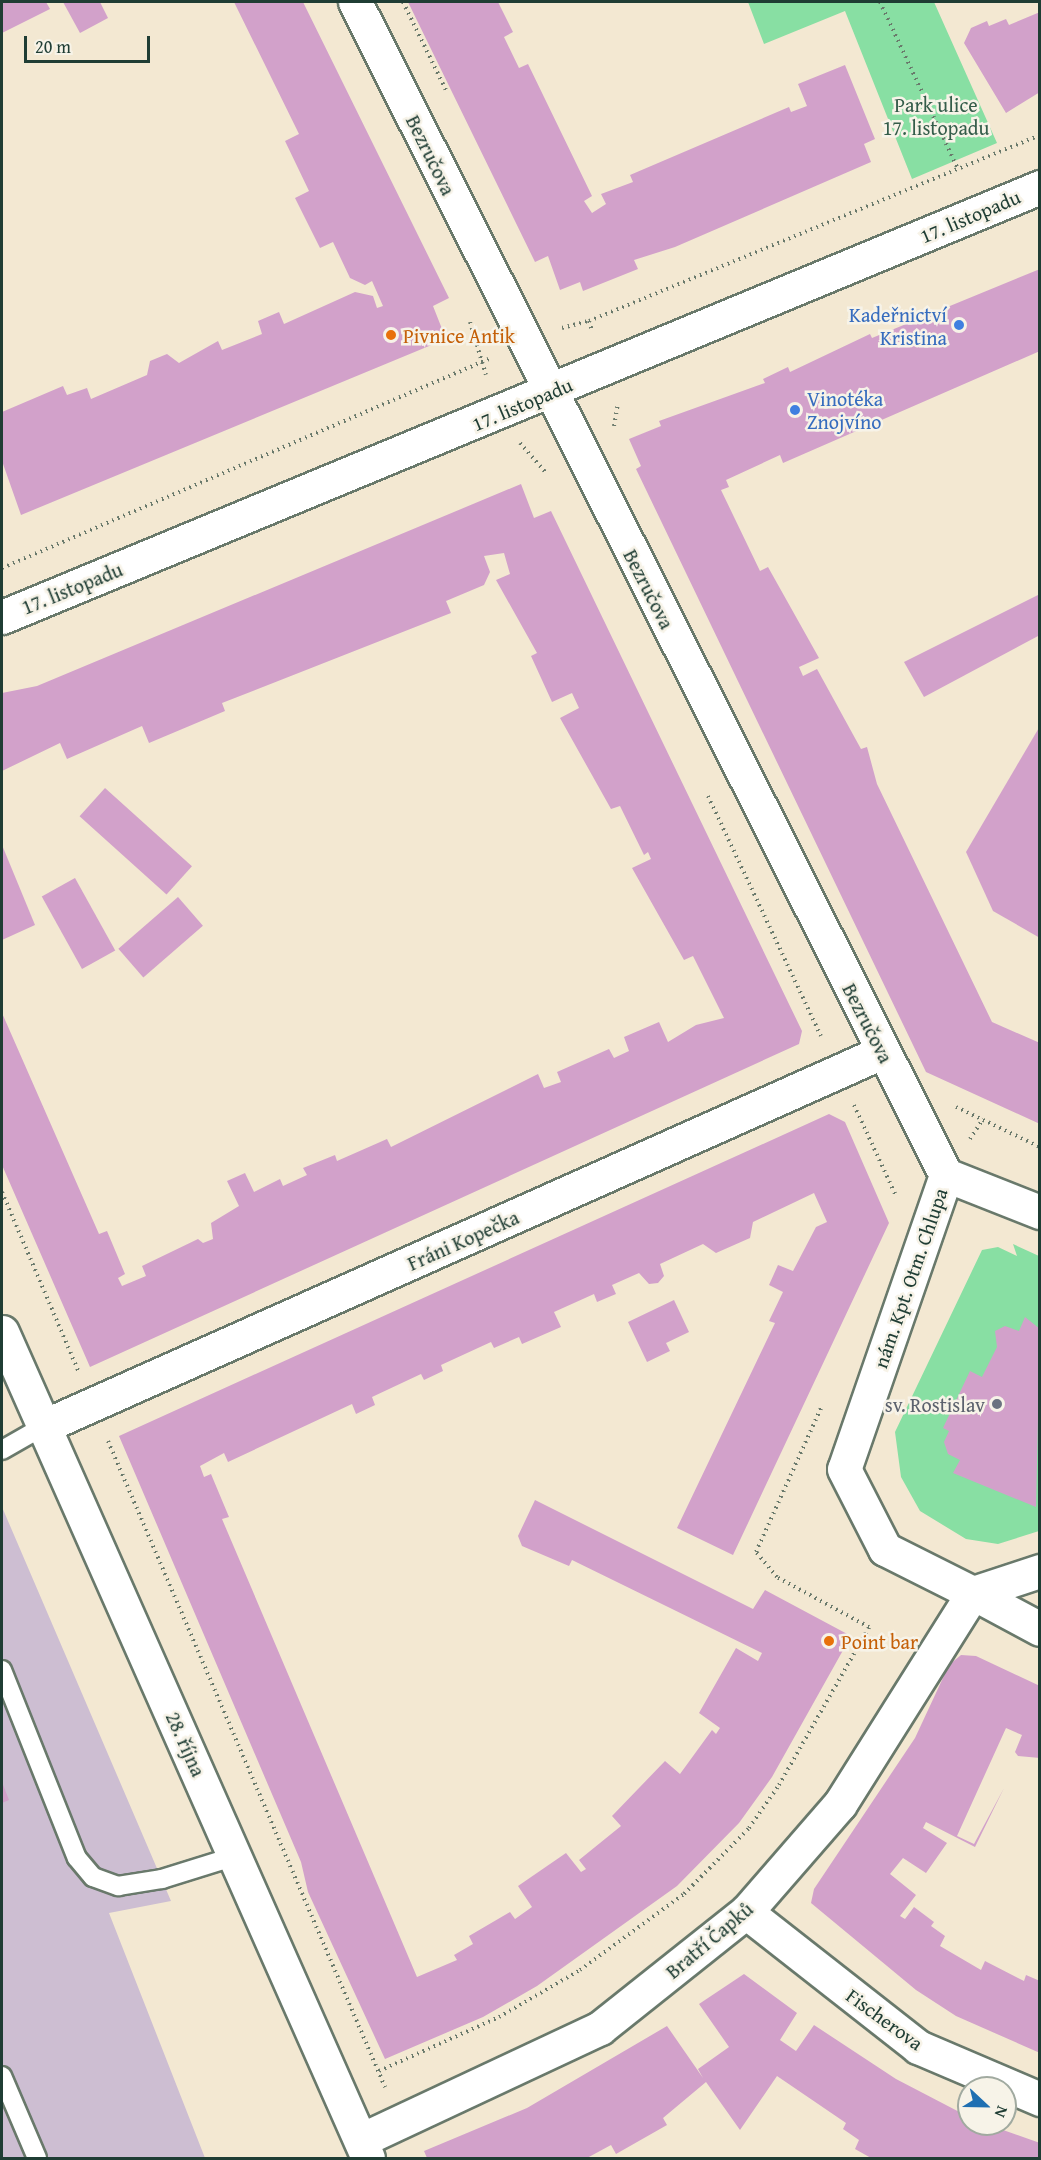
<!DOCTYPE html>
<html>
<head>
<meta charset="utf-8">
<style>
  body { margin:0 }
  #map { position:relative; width:1041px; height:2160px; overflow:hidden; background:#f3e8d2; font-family:"Gentium Book Plus",serif }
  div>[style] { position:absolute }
  .industrial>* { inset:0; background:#cdbed2 }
  .green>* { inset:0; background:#88dfa3 }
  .building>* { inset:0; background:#d2a1ca; transform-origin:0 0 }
  .path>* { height:4px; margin-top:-2px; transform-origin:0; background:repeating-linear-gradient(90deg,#69796b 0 1.5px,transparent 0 6px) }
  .roads { filter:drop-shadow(2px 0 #69796b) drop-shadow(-2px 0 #69796b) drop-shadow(0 2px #69796b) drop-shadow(0 -2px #69796b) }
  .service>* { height:18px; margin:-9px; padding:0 9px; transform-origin:9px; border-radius:9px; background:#fff }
  .minor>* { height:33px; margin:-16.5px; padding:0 16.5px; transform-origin:16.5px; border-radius:16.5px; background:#fff }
  .dots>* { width:16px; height:16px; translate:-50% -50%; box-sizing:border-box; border:3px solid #f7f3e8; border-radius:50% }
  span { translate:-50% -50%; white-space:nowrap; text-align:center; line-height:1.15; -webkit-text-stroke:5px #f7f3e8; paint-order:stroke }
  .park-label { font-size:20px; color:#345d4a }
  .street-label { font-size:20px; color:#1f3d34 }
  .shop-label { font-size:20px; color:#366cbe }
  .right { translate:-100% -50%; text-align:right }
  .left { translate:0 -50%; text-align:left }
  .food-label { font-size:20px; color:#c56008 }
  .worship-label { font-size:20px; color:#5b616d }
  .frame { position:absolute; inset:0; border:3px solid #1f3d34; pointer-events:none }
  .north { position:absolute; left:957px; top:2076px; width:60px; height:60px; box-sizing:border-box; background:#f7f3e8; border:2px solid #a1aaa0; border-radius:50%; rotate:112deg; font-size:16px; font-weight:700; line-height:24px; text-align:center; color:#1f3d34 }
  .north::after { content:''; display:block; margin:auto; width:21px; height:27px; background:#1f6fb2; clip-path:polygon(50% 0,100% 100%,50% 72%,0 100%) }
  .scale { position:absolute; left:24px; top:36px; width:126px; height:27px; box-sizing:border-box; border:3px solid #1f3d34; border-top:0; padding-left:8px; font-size:18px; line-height:21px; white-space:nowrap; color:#1f3d34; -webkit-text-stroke:4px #f7f3e8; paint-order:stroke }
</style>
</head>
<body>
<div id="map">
  <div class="industrial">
    <div style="clip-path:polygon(2px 1507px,171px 1901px,109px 1913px,205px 2158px,2px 2158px)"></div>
  </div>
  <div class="green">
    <div style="clip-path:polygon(748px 2px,934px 2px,997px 143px,912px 179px,845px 11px,764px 44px)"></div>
    <div style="clip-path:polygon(1013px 1244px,1039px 1256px,1039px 1531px,998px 1544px,966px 1539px,920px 1511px,901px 1477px,895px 1432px,982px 1250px,998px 1247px,1017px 1256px)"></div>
  </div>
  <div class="building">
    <div style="clip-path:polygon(2px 2px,46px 2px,50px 9px,2px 33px)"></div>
    <div style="clip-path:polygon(63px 2px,100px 2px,108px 18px,80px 33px)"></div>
    <div style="clip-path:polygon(234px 2px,303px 2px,449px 298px,433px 306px,446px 339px,21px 515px,2px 461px,2px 412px,63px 386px,67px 395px,87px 388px,91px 399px,147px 375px,150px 361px,167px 354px,179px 363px,218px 341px,222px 350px,262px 334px,258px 321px,279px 312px,284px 324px,355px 292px,373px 296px,377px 308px,383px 306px,372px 281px,365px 285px,350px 278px,333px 242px,320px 248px,295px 198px,309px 191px,285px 141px,299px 134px)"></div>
    <div style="clip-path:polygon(408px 2px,498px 2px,513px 32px,504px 37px,519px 68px,528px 64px,592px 196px,584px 201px,592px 213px,606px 204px,601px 194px,633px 182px,630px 175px,789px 107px,791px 112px,807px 106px,798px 84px,845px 65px,875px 139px,864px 144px,871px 162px,675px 247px,634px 260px,638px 269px,583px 291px,580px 282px,560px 290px,548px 256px,535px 262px)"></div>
    <div style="clip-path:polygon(1040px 12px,1040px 92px,1006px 113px,964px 43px,971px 28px,987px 21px,989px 26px,1006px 19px,1009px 25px)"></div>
    <div style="clip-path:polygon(1040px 269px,1040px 351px,783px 463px,780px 455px,726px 480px,729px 487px,721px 490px,760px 571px,768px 567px,819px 658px,799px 667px,803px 676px,817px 669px,861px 749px,867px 747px,877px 784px,992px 1022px,1040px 1043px,1040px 1124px,926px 1072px,636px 469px,641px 466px,629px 439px,661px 426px,659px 421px,765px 383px,763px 379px,788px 367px,790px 372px,870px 334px,872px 338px)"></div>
    <div style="clip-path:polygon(521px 484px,534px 518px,551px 511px,802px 1031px,799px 1044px,90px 1367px,2px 1165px,2px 1013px,99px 1234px,107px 1231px,125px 1274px,118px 1278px,122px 1286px,146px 1276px,142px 1266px,198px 1239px,203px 1243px,213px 1239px,211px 1223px,239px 1206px,227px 1181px,245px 1173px,254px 1192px,280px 1179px,283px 1186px,307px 1175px,303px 1168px,335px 1155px,337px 1161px,387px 1139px,391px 1147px,538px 1074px,544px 1088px,561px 1082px,557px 1072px,609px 1049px,614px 1058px,629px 1051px,624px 1037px,659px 1022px,668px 1042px,696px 1025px,724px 1018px,693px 956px,684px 960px,632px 868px,651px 859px,648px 852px,644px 855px,620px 806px,611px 809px,560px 718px,579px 708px,572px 693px,552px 702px,531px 656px,537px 653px,496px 580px,510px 574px,504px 553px,484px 556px,490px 572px,484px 585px,446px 601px,451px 613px,222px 703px,225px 711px,149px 743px,142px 726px,67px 759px,60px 743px,2px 771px,2px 693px,37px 686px)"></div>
    <div style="clip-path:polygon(1040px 594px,1040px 635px,924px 697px,904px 662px)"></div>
    <div style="clip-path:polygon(1040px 726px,1040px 938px,993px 911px,966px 852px)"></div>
    <div style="left:105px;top:788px;width:117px;height:38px;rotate:42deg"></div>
    <div style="clip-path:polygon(2px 845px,35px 925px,2px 940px)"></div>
    <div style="left:75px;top:878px;width:83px;height:38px;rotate:61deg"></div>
    <div style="left:178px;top:897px;width:38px;height:79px;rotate:49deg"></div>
    <div style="clip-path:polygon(829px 1114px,845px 1122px,889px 1223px,733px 1555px,677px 1528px,775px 1323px,769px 1321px,783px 1292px,769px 1285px,778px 1265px,793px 1271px,816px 1227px,827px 1222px,814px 1193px,753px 1222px,750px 1238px,716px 1253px,703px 1244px,660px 1264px,664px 1276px,658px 1283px,649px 1284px,639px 1273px,612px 1285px,616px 1294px,597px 1302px,594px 1294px,554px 1312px,561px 1327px,522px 1344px,519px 1337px,494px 1348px,491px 1342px,441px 1365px,443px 1371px,424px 1380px,421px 1374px,372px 1397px,375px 1405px,356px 1414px,352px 1404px,228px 1462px,224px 1453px,200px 1466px,204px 1477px,211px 1474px,229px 1517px,222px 1519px,417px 1977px,457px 1960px,454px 1955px,473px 1944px,469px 1936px,510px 1912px,515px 1919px,532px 1907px,518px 1886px,566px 1853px,581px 1872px,586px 1869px,579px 1860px,621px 1826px,612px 1816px,665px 1761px,680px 1774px,712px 1730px,716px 1734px,720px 1728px,699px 1713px,736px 1648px,758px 1661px,762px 1653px,572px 1560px,569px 1566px,522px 1546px,518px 1536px,535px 1500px,753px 1609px,765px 1590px,851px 1636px,772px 1777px,739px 1823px,677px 1886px,537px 1986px,483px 2017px,385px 2059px,308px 1892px,301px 1862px,119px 1436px)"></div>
    <div style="clip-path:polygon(674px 1300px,689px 1332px,666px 1343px,670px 1351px,647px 1362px,628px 1322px)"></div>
    <div style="clip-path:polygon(1025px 1317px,1040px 1329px,1036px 1507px,953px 1473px,960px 1460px,948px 1454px,944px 1442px,949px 1431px,943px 1428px,970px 1371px,982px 1377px,997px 1347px,995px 1331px,1005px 1326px,1019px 1331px)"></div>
    <div style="clip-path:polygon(961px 1655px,976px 1656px,1040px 1686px,1040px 1758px,1018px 1756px,1015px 1752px,1022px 1735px,1006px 1728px,957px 1836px,974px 1844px,1004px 1788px,975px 1847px,926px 1822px,923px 1828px,947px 1843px,926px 1873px,903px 1858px,890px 1874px,916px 1895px,900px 1916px,905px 1919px,914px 1907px,934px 1922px,931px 1926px,945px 1936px,940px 1946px,981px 1970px,985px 1961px,1024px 1981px,1026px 1975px,1040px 1981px,1040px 2053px,956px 2016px,916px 1990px,811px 1903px,814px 1889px,915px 1738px,949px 1665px)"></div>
    <div style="clip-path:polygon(2px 1782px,9px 1800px,2px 1803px)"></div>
    <div style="clip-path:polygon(744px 1974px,797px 2013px,780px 2040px,796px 2051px,814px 2025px,896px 2079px,969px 2117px,969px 2124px,986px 2124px,1040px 2143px,1040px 2158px,871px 2158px,855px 2149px,859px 2140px,843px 2129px,846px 2123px,777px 2076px,740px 2130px,706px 2082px,663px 2118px,667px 2125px,616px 2154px,611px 2145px,587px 2158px,427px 2158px,424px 2151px,527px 2108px,667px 2026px,703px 2078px,698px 2069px,729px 2047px,699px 2004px)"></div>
  </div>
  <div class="path">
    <div style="left:403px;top:2px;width:98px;rotate:64deg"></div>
    <div style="left:880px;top:2px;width:182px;rotate:65deg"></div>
    <div style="left:589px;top:321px;width:488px;rotate:-22.4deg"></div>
    <div style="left:470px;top:322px;width:55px;rotate:73.2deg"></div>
    <div style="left:562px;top:328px;width:28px;rotate:-15deg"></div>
    <div style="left:589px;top:321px;width:9px;rotate:72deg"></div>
    <div style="left:614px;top:426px;width:22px;rotate:-80deg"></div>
    <div style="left:520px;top:443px;width:41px;rotate:48.9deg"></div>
    <div style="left:2px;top:568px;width:532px;rotate:-23.24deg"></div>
    <div style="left:708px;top:796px;width:265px;rotate:64.8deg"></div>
    <div style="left:854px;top:1105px;width:100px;rotate:65.2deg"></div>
    <div style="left:956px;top:1107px;width:93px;rotate:25.5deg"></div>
    <div style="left:970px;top:1139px;width:24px;rotate:-57deg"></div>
    <div style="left:2px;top:1192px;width:194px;rotate:66.9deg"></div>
    <div style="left:108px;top:1441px;width:703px;rotate:66.79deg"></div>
    <div style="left:379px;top:2071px;width:132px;rotate:-24.2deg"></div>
    <div style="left:499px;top:2017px;width:94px;rotate:-30.1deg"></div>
    <div style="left:580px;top:1970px;width:129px;rotate:-36.2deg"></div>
    <div style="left:684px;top:1894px;width:93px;rotate:-45.4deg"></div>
    <div style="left:749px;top:1828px;width:52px;rotate:-55.1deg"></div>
    <div style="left:779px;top:1785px;width:182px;rotate:-60.3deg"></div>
    <div style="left:869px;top:1627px;width:105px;rotate:-151.5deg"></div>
    <div style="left:777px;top:1577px;width:33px;rotate:-130deg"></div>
    <div style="left:756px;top:1552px;width:160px;rotate:-65.7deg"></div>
  </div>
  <div class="roads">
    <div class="service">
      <div style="left:2px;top:1450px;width:48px;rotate:-29.7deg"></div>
      <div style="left:2px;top:1670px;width:202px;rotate:68.3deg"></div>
      <div style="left:77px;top:1858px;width:25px;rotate:50deg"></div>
      <div style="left:93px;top:1877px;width:27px;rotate:20deg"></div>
      <div style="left:118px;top:1886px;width:45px;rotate:-9deg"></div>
      <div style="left:162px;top:1879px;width:77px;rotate:-17.3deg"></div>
      <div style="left:2px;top:2076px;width:89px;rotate:66.9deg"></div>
    </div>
    <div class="minor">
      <div style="left:355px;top:2px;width:1313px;rotate:63.26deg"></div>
      <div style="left:2px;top:617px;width:1124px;rotate:-22.5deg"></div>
      <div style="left:946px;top:1175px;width:311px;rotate:109.1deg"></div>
      <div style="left:844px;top:1469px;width:90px;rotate:62.9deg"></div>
      <div style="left:885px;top:1549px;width:98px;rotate:26.6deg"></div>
      <div style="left:973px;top:1593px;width:71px;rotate:-18.2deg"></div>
      <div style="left:946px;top:1175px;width:101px;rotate:21.5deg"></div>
      <div style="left:2px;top:1332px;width:903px;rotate:66.1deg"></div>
      <div style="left:44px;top:1426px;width:918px;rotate:-24.05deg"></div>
      <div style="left:746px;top:1912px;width:219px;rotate:38.1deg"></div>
      <div style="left:918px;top:2047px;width:133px;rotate:23.1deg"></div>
      <div style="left:361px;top:2140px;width:264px;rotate:-25.1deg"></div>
      <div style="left:600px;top:2028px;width:186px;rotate:-38.5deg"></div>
      <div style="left:746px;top:1912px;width:143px;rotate:-49deg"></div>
      <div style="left:840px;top:1804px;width:249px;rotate:-57.8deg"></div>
      <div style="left:973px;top:1593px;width:76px;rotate:28.2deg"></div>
    </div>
  </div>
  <div class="dots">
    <div style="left:959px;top:325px;background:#3f7fe0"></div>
    <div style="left:391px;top:335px;background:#e8710a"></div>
    <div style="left:795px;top:410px;background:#3f7fe0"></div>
    <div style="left:997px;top:1404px;background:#6b7280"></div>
    <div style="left:829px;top:1641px;background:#e8710a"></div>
  </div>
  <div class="park-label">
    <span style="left:936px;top:116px">Park ulice<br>17. listopadu</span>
  </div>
  <div class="street-label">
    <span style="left:431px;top:155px;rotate:64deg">Bezručova</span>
    <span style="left:970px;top:216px;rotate:-23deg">17. listopadu</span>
    <span style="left:522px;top:404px;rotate:-23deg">17. listopadu</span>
    <span style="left:72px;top:588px;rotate:-22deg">17. listopadu</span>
    <span style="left:649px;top:589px;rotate:63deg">Bezručova</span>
    <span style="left:868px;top:1023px;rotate:63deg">Bezručova</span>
    <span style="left:463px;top:1240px;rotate:-24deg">Fráni Kopečka</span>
    <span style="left:910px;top:1278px;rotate:-71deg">nám. Kpt. Otm. Chlupa</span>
    <span style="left:186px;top:1744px;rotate:66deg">28. října</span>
    <span style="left:709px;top:1940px;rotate:-40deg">Bratří Čapků</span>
    <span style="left:885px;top:2019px;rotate:36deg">Fischerova</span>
  </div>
  <div class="shop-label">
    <span class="right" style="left:947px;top:326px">Kadeřnictví<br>Kristina</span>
    <span class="left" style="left:807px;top:410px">Vinotéka<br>Znojvíno</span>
  </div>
  <div class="food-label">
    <span class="left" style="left:403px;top:335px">Pivnice Antik</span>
    <span class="left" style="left:841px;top:1641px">Point bar</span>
  </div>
  <div class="worship-label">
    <span class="right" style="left:985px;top:1404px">sv. Rostislav</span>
  </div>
  <div class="frame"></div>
  <div class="north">N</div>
  <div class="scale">20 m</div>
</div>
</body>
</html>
